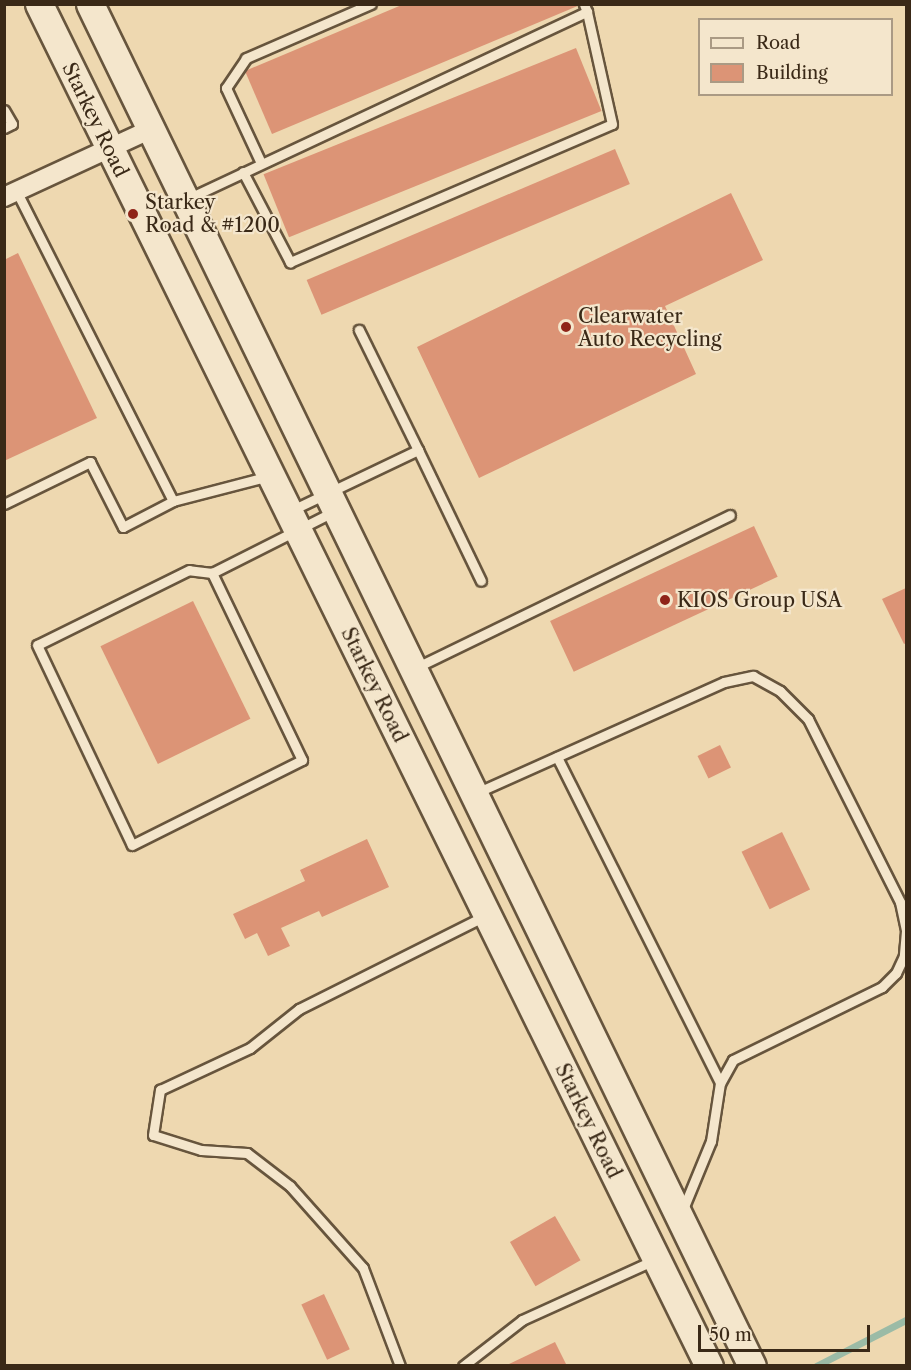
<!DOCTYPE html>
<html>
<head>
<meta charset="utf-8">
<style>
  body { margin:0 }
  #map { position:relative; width:911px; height:1370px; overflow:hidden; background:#eed8b0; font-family:"Libre Caslon Text",serif }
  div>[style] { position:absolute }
  .stream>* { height:7px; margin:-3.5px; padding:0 3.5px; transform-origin:3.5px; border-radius:3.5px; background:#9bbba6 }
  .building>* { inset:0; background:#dc9476; transform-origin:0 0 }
  .roads { filter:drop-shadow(2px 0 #67553d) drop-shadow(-2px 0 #67553d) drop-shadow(0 2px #67553d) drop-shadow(0 -2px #67553d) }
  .lane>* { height:9px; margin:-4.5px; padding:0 4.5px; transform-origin:4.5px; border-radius:4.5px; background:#f4e6cc }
  .street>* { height:18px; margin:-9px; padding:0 9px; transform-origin:9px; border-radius:9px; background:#f4e6cc }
  .secondary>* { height:27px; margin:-13.5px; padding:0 13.5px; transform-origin:13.5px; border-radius:13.5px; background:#f4e6cc }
  .dots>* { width:16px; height:16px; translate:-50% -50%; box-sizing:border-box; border:3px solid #f4e6cc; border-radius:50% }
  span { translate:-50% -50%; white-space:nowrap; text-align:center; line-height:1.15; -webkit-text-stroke:4.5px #f4e6cc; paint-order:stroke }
  .street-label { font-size:20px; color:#3a2917 }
  .poi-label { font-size:20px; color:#3a2917 }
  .left { translate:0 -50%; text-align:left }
  .frame { position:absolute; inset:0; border:6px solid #3a2917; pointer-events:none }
  .legend { position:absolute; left:698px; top:18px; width:195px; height:78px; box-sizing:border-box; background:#f4e6cc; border:2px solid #aa9a84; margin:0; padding:8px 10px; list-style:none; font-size:18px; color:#3a2917 }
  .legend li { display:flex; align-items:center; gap:12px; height:30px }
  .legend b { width:30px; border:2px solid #aa9a84 }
  .scale { position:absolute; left:698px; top:1325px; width:172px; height:27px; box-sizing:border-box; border:3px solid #3a2917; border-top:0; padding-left:8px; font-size:18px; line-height:21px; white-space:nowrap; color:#3a2917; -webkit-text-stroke:4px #f4e6cc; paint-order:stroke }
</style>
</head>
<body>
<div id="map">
  <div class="stream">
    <div style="left:816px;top:1366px;width:101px;rotate:-27.1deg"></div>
  </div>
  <div class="building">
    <div style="clip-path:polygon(404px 4px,580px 5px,272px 134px,245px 71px)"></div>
    <div style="left:576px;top:48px;width:68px;height:337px;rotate:68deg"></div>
    <div style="left:615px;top:149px;width:38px;height:335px;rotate:67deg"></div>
    <div style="clip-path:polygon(731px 193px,763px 260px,665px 306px,696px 374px,479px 478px,417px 347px)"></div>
    <div style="clip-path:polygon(18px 253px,97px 418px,4px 461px,4px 260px)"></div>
    <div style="left:754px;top:526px;width:56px;height:225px;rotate:65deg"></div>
    <div style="clip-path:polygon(906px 588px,906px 643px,904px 644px,882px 599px)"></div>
    <div style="left:193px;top:601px;width:131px;height:103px;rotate:64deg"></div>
    <div style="left:720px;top:745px;width:25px;height:25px;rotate:64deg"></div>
    <div style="left:782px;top:832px;width:64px;height:45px;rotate:64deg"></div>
    <div style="clip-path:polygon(367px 839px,389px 887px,322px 917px,319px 911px,281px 928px,290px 946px,268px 956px,257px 933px,245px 939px,233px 914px,305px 881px,300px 870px)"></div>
    <div style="left:555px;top:1216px;width:51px;height:52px;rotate:60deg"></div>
    <div style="left:324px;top:1294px;width:61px;height:25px;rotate:65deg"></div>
    <div style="clip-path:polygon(555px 1342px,567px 1366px,505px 1366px)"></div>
  </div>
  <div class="roads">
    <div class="lane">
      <div style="left:4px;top:110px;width:16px;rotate:60deg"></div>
      <div style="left:12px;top:124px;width:9px;rotate:153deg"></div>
      <div style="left:261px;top:163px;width:83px;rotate:-115deg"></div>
      <div style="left:226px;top:88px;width:36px;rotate:-56deg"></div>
      <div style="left:246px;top:58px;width:136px;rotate:-23.4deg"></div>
      <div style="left:243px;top:172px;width:102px;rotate:62.4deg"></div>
      <div style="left:290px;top:262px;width:350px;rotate:-23.2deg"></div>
      <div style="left:612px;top:124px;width:115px;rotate:-102.6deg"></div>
      <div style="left:187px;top:199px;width:442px;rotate:-25.1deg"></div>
      <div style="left:587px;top:12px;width:9px;rotate:-111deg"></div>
      <div style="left:418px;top:450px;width:145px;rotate:64.3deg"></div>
      <div style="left:173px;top:501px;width:100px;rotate:-14.5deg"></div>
      <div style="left:4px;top:504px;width:96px;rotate:-26deg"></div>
      <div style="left:90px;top:462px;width:73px;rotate:63.1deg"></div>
      <div style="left:123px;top:527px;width:56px;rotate:-27.5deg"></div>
      <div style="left:173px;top:501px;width:346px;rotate:-116.8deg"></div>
      <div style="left:290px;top:511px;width:142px;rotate:-25.5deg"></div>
      <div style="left:418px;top:450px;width:134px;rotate:-116.2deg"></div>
      <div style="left:212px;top:573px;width:23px;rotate:-173deg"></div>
      <div style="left:189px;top:570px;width:169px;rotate:153.7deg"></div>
      <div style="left:37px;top:645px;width:221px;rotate:64.6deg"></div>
      <div style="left:132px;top:845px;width:190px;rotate:-26.6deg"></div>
      <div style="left:302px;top:760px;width:208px;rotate:-115.7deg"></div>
      <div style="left:212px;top:573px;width:136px;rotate:-26.8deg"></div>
      <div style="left:415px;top:668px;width:350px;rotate:-25.9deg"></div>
      <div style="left:557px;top:757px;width:364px;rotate:63.4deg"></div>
      <div style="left:476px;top:793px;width:272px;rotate:-24.1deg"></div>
      <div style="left:724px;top:682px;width:30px;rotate:-12deg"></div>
      <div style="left:753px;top:676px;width:31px;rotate:29deg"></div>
      <div style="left:780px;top:691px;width:40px;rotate:45deg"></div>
      <div style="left:808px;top:719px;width:205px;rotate:63.3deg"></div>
      <div style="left:900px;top:902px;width:30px;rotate:78deg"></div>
      <div style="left:906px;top:931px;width:25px;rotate:95deg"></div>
      <div style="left:904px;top:956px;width:19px;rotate:115deg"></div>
      <div style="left:896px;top:973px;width:20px;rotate:135deg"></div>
      <div style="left:882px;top:987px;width:166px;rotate:153.9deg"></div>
      <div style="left:733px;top:1060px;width:26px;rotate:119deg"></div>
      <div style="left:720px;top:1083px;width:59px;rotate:98.8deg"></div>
      <div style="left:711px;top:1141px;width:74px;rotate:112.4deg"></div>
      <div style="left:400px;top:1366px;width:105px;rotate:-110.7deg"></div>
      <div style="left:363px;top:1268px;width:110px;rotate:-131.7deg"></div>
      <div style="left:290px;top:1186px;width:54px;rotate:-142.5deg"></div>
      <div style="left:247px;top:1153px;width:46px;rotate:-176.3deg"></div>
      <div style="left:201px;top:1150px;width:50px;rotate:-162.6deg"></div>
      <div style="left:153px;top:1135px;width:46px;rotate:-81.2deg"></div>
      <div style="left:160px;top:1090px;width:99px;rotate:-25deg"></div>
      <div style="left:250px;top:1048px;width:63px;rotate:-38.5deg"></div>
      <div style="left:299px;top:1009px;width:208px;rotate:-26.6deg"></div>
      <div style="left:463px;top:1366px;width:75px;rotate:-37.9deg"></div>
      <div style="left:522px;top:1320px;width:145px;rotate:-24.4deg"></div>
    </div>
    <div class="street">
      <div style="left:4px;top:197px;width:162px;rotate:-24.8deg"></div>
    </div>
    <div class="secondary">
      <div style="left:39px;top:4px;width:1518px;rotate:63.81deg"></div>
      <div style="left:90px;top:4px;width:1514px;rotate:64.08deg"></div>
    </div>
  </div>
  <div class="dots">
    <div style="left:133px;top:214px;background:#8f2418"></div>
    <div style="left:566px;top:327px;background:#8f2418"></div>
    <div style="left:665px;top:600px;background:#8f2418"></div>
  </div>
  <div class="street-label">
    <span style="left:95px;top:120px;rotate:64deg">Starkey Road</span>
    <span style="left:374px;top:685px;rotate:64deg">Starkey Road</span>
    <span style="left:588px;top:1121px;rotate:64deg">Starkey Road</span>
  </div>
  <div class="poi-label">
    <span class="left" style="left:145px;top:214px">Starkey<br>Road &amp; #1200</span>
    <span class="left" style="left:578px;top:328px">Clearwater<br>Auto Recycling</span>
    <span class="left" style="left:677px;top:600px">KIOS Group USA</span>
  </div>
  <div class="frame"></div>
  <ul class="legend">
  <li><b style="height:8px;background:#f4e6cc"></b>Road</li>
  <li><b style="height:16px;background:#dc9476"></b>Building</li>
  </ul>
  <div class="scale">50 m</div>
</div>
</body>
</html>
